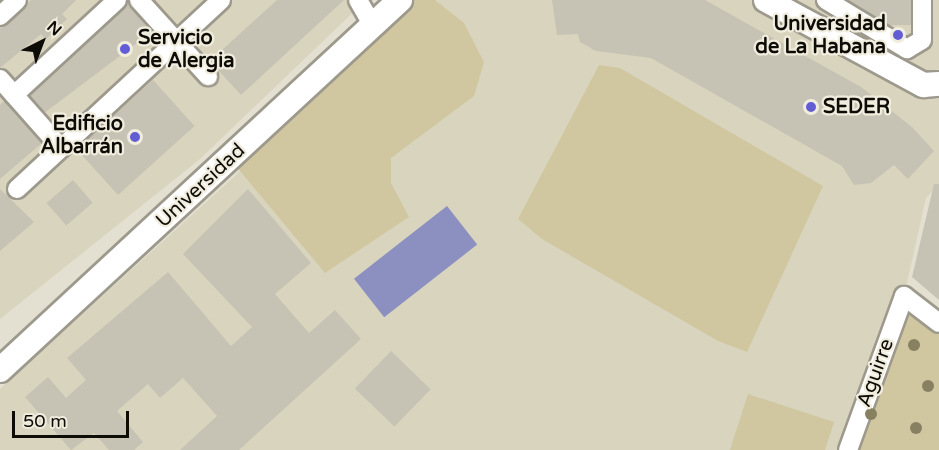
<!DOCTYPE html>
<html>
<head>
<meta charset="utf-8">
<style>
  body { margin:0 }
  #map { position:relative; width:939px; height:450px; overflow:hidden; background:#e3e0d1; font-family:"Varela Round",sans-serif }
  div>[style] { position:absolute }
  .built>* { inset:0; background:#d9d4be }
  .green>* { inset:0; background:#d0c7a0 }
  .water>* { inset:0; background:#8c90c0; transform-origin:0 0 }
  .building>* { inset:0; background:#c6c3b4; transform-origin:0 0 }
  .roads { filter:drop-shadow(2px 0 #9d998c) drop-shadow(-2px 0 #9d998c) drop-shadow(0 2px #9d998c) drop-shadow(0 -2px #9d998c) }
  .minor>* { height:18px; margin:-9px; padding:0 9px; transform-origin:9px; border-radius:9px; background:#fff }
  .major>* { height:24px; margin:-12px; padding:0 12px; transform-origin:12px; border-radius:12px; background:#fff }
  .trees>* { width:12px; height:12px; margin:-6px; border-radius:50%; background:#878162 }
  .dots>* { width:16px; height:16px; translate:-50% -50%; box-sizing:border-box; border:3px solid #f1edde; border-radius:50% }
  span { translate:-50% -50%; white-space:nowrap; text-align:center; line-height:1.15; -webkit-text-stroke:4.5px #f1edde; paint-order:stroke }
  .poi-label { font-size:20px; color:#0d0c07; font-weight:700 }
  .right { translate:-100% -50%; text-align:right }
  .left { translate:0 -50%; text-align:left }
  .street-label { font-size:20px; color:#0d0c07 }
  .north { position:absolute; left:12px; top:12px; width:60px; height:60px; -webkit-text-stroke:4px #f1edde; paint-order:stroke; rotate:42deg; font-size:16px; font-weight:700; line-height:24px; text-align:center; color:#0d0c07 }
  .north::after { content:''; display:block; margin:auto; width:21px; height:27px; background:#0d0c07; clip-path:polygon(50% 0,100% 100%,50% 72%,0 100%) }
  .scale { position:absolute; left:12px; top:411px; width:117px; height:27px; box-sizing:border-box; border:3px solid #0d0c07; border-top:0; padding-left:8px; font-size:18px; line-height:21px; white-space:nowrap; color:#0d0c07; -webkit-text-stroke:4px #f1edde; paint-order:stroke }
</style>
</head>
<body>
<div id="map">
  <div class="built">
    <div style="clip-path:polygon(0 0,366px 0,200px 159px,0 319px)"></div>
    <div style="clip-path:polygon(404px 0,766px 0,939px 95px,939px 184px,926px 198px,904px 296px,848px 450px,0 450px,0 389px,236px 175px)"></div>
    <div style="clip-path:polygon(794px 0,939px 0,939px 69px,924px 73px)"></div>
  </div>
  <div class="green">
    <div style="clip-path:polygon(400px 0,435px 0,464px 23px,484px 62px,474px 96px,391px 158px,391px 183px,409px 217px,325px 273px,230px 159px)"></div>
    <div style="clip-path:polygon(599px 65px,620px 68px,823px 186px,747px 352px,718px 341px,542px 239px,518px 219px)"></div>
    <div style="clip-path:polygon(909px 307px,939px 332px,939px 450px,854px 450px)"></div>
    <div style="clip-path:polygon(748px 394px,834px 422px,825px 450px,730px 450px)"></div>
  </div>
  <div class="water">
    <div style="left:447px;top:206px;width:49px;height:118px;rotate:52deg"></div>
  </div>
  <div class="building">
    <div style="clip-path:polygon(31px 0,76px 0,62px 14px,67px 19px,46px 39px,41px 34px,0 68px,0 28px)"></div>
    <div style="clip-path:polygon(277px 0,344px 0,241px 95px,210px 61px)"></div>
    <div style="clip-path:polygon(552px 0,705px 0,861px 87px,912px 127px,934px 151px,908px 179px,894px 165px,871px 183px,854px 185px,842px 166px,651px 58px,596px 51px,580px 42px,578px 34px,557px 35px)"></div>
    <div style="clip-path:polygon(848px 0,911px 0,911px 25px,889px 25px)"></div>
    <div style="left:128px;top:1px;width:39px;height:136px;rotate:53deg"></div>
    <div style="left:153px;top:80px;width:62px;height:103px;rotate:48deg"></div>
    <div style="clip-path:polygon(4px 101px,42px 143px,0 179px,0 105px)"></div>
    <div style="left:73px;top:180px;width:30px;height:35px;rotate:49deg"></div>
    <div style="clip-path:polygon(934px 184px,939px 184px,939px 300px,912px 277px)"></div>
    <div style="clip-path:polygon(0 189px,34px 222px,0 251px)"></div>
    <div style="clip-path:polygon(248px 189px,311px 263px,275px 294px,309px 333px,335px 310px,361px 339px,239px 450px,180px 450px,217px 416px,183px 378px,160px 398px,148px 384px,117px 411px,143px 442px,134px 450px,109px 450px,94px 433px,71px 450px,25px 397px,48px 377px,66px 398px,86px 380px,67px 358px,168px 272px,231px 346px,252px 327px,183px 254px)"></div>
    <div style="left:391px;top:351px;width:55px;height:52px;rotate:44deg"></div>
  </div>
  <div class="roads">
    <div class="minor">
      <div style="left:139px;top:0;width:103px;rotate:47.8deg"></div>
      <div style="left:358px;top:0;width:30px;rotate:60deg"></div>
      <div style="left:826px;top:0;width:95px;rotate:31.2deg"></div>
      <div style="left:907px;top:49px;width:17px;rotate:-31deg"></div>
      <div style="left:922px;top:40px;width:40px;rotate:-90deg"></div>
      <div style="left:0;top:16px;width:23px;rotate:-43deg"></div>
      <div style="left:0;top:79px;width:92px;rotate:48.5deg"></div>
      <div style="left:14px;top:95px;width:140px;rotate:-42.7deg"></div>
      <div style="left:17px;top:189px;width:278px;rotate:-42.8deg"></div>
      <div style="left:848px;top:450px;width:164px;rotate:-70deg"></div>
      <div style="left:904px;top:296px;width:44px;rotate:37.6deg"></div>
    </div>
    <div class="major">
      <div style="left:766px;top:0;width:179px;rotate:28.4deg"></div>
      <div style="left:923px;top:85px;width:16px;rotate:-4deg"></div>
      <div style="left:0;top:370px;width:545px;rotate:-42.77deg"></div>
    </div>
  </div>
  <div class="trees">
    <div style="left:914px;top:345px"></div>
    <div style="left:928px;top:386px"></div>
    <div style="left:871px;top:414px"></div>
    <div style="left:916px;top:428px"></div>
  </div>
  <div class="dots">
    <div style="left:898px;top:35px;background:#625cd5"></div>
    <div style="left:125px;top:49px;background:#625cd5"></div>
    <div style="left:811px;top:107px;background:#625cd5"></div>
    <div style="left:135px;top:137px;background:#625cd5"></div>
  </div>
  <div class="poi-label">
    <span class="right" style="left:886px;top:36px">Universidad<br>de La Habana</span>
    <span class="left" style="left:138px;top:50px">Servicio<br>de Alergia</span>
    <span class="left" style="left:823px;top:107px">SEDER</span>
    <span class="right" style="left:123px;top:136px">Edificio<br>Albarrán</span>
  </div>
  <div class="street-label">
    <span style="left:201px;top:186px;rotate:-43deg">Universidad</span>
    <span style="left:876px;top:373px;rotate:-70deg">Aguirre</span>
  </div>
  <div class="north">N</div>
  <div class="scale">50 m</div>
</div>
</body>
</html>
